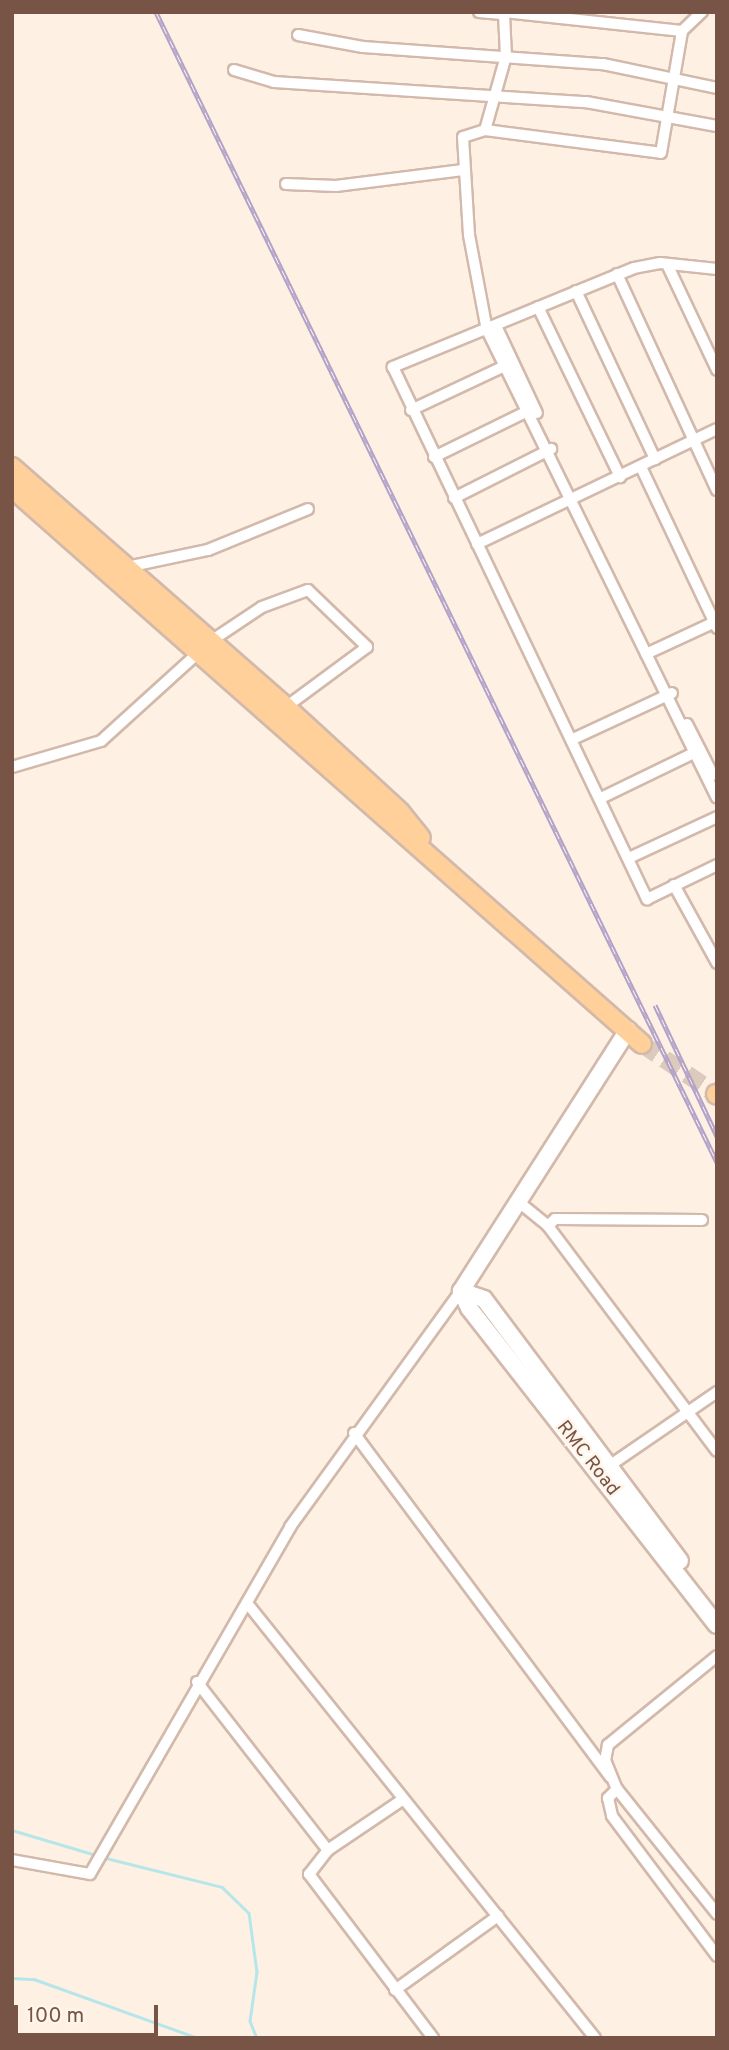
<!DOCTYPE html>
<html>
<head>
<meta charset="utf-8">
<style>
  body { margin:0 }
  #map { position:relative; width:729px; height:2050px; overflow:hidden; background:#fef1e3; font-family:Overpass,sans-serif }
  div>[style] { position:absolute }
  .stream>* { height:2.5px; margin:-1.25px; padding:0 1.25px; transform-origin:1.25px; border-radius:1.25px; background:#b6e6e9 }
  .primary-tunnel>* { height:18px; margin-top:-9px; transform-origin:0; background:repeating-linear-gradient(90deg,#dccabc 0 18px,transparent 0 27px) }
  .roads { filter:drop-shadow(2px 0 #d2b9ab) drop-shadow(-2px 0 #d2b9ab) drop-shadow(0 2px #d2b9ab) drop-shadow(0 -2px #d2b9ab) }
  .street>* { height:10px; margin:-5px; padding:0 5px; transform-origin:5px; border-radius:5px; background:#fff }
  .secondary>* { height:16px; margin:-8px; padding:0 8px; transform-origin:8px; border-radius:8px; background:#fff }
  .primary>* { height:18px; margin:-9px; padding:0 9px; transform-origin:9px; border-radius:9px; background:#ffd099 }
  .rail>* { height:5px; margin-top:-2.5px; transform-origin:0; background:repeating-linear-gradient(90deg,#fff5eb 0 8px,#b2a1c8 0 16px); box-sizing:border-box; border-block:2px solid #b2a1c8 }
  span { translate:-50% -50%; white-space:nowrap; text-align:center; line-height:1.15; -webkit-text-stroke:5px #fff5eb; paint-order:stroke }
  .street-label { font-size:19px; color:#785447 }
  .frame { position:absolute; inset:0; border:14px solid #785447; pointer-events:none }
  .scale { position:absolute; left:14px; top:2005px; width:144px; height:32px; box-sizing:border-box; border:4px solid #785447; border-top:0; padding-left:9px; font-size:21px; line-height:24px; white-space:nowrap; color:#785447; -webkit-text-stroke:5px #fff5eb; paint-order:stroke }
</style>
</head>
<body>
<div id="map">
  <div class="stream">
    <div style="left:12px;top:1830px;width:88px;rotate:16.6deg"></div>
    <div style="left:102px;top:1857px;width:124px;rotate:14deg"></div>
    <div style="left:222px;top:1887px;width:37px;rotate:44deg"></div>
    <div style="left:249px;top:1913px;width:60px;rotate:82.3deg"></div>
    <div style="left:257px;top:1972px;width:49px;rotate:98.1deg"></div>
    <div style="left:250px;top:2021px;width:18px;rotate:68deg"></div>
    <div style="left:12px;top:1978px;width:22px;rotate:3deg"></div>
    <div style="left:34px;top:1979px;width:174px;rotate:19.8deg"></div>
  </div>
  <div class="primary-tunnel">
    <div style="left:642px;top:1044px;width:89px;rotate:34deg"></div>
  </div>
  <div class="roads">
    <div class="street">
      <div style="left:479px;top:12px;width:25px;rotate:5deg"></div>
      <div style="left:504px;top:14px;width:42px;rotate:87.3deg"></div>
      <div style="left:506px;top:56px;width:77px;rotate:105.8deg"></div>
      <div style="left:485px;top:130px;width:23px;rotate:162deg"></div>
      <div style="left:463px;top:137px;width:98px;rotate:86.5deg"></div>
      <div style="left:469px;top:235px;width:97px;rotate:79.3deg"></div>
      <div style="left:487px;top:330px;width:521px;rotate:63.83deg"></div>
      <div style="left:504px;top:12px;width:179px;rotate:6.1deg"></div>
      <div style="left:682px;top:31px;width:28px;rotate:-44deg"></div>
      <div style="left:298px;top:35px;width:66px;rotate:10.5deg"></div>
      <div style="left:363px;top:47px;width:241px;rotate:4.1deg"></div>
      <div style="left:603px;top:64px;width:116px;rotate:11.9deg"></div>
      <div style="left:234px;top:70px;width:42px;rotate:16.7deg"></div>
      <div style="left:274px;top:82px;width:313px;rotate:3.7deg"></div>
      <div style="left:586px;top:102px;width:133px;rotate:10.4deg"></div>
      <div style="left:485px;top:130px;width:177px;rotate:7.4deg"></div>
      <div style="left:661px;top:153px;width:124px;rotate:-80.2deg"></div>
      <div style="left:286px;top:184px;width:50px;rotate:2.3deg"></div>
      <div style="left:336px;top:186px;width:128px;rotate:-7.2deg"></div>
      <div style="left:667px;top:264px;width:117px;rotate:64.7deg"></div>
      <div style="left:717px;top:269px;width:57px;rotate:-174deg"></div>
      <div style="left:660px;top:263px;width:26px;rotate:169deg"></div>
      <div style="left:634px;top:268px;width:261px;rotate:157.7deg"></div>
      <div style="left:393px;top:367px;width:590px;rotate:64.48deg"></div>
      <div style="left:647px;top:899px;width:78px;rotate:-25.9deg"></div>
      <div style="left:617px;top:274px;width:238px;rotate:65.2deg"></div>
      <div style="left:576px;top:291px;width:186px;rotate:64.8deg"></div>
      <div style="left:538px;top:307px;width:189px;rotate:64.2deg"></div>
      <div style="left:496px;top:326px;width:96px;rotate:64.8deg"></div>
      <div style="left:411px;top:410px;width:110px;rotate:-25.2deg"></div>
      <div style="left:434px;top:457px;width:109px;rotate:-26.1deg"></div>
      <div style="left:641px;top:467px;width:178px;rotate:64.7deg"></div>
      <div style="left:454px;top:498px;width:109px;rotate:-26.8deg"></div>
      <div style="left:477px;top:544px;width:266px;rotate:-25.6deg"></div>
      <div style="left:127px;top:567px;width:83px;rotate:-11.9deg"></div>
      <div style="left:208px;top:550px;width:108px;rotate:-22.3deg"></div>
      <div style="left:211px;top:641px;width:61px;rotate:-33.7deg"></div>
      <div style="left:262px;top:607px;width:49px;rotate:-20.3deg"></div>
      <div style="left:308px;top:590px;width:82px;rotate:44deg"></div>
      <div style="left:367px;top:647px;width:101px;rotate:143.5deg"></div>
      <div style="left:646px;top:654px;width:78px;rotate:-24.9deg"></div>
      <div style="left:687px;top:724px;width:57px;rotate:63deg"></div>
      <div style="left:573px;top:739px;width:109px;rotate:-24.9deg"></div>
      <div style="left:12px;top:767px;width:93px;rotate:-16.3deg"></div>
      <div style="left:101px;top:741px;width:131px;rotate:-42.2deg"></div>
      <div style="left:601px;top:798px;width:110px;rotate:-25.9deg"></div>
      <div style="left:631px;top:857px;width:95px;rotate:-24.9deg"></div>
      <div style="left:674px;top:885px;width:89px;rotate:61.1deg"></div>
      <div style="left:520px;top:1203px;width:36px;rotate:39deg"></div>
      <div style="left:548px;top:1226px;width:281px;rotate:53.1deg"></div>
      <div style="left:548px;top:1226px;width:10px;rotate:-45deg"></div>
      <div style="left:555px;top:1219px;width:147px;rotate:0.4deg"></div>
      <div style="left:354px;top:1433px;width:429px;rotate:53.3deg"></div>
      <div style="left:609px;top:1466px;width:131px;rotate:-34.4deg"></div>
      <div style="left:247px;top:1603px;width:557px;rotate:51.34deg"></div>
      <div style="left:717px;top:1656px;width:141px;rotate:140.8deg"></div>
      <div style="left:608px;top:1745px;width:15px;rotate:101deg"></div>
      <div style="left:605px;top:1760px;width:31px;rotate:68deg"></div>
      <div style="left:617px;top:1789px;width:160px;rotate:51.3deg"></div>
      <div style="left:197px;top:1682px;width:213px;rotate:52.1deg"></div>
      <div style="left:617px;top:1789px;width:13px;rotate:135deg"></div>
      <div style="left:608px;top:1798px;width:18px;rotate:77deg"></div>
      <div style="left:612px;top:1816px;width:175px;rotate:53.1deg"></div>
      <div style="left:402px;top:1800px;width:89px;rotate:146deg"></div>
      <div style="left:328px;top:1850px;width:31px;rotate:128deg"></div>
      <div style="left:309px;top:1874px;width:206px;rotate:52.9deg"></div>
      <div style="left:12px;top:1860px;width:79px;rotate:10.2deg"></div>
      <div style="left:90px;top:1874px;width:401px;rotate:-60deg"></div>
      <div style="left:290px;top:1527px;width:291px;rotate:-54.1deg"></div>
      <div style="left:395px;top:1990px;width:127px;rotate:-35.7deg"></div>
    </div>
    <div class="secondary">
      <div style="left:461px;top:1291px;width:19px;rotate:65deg"></div>
      <div style="left:469px;top:1308px;width:402px;rotate:52deg"></div>
      <div style="left:461px;top:1291px;width:24px;rotate:19deg"></div>
      <div style="left:484px;top:1299px;width:327px;rotate:53.2deg"></div>
      <div style="left:461px;top:1291px;width:310px;rotate:-57.4deg"></div>
    </div>
    <div class="primary">
      <div style="left:12px;top:467px;width:364px;rotate:41.2deg"></div>
      <div style="left:286px;top:707px;width:155px;rotate:42.6deg"></div>
      <div style="left:400px;top:812px;width:33px;rotate:51deg"></div>
      <div style="left:12px;top:488px;width:840px;rotate:41.43deg"></div>
      <div style="left:716px;top:1094px;width:1px;rotate:45deg"></div>
    </div>
  </div>
  <div class="rail">
    <div style="left:156px;top:12px;width:1280px;rotate:64deg"></div>
    <div style="left:655px;top:1005px;width:145px;rotate:64.7deg"></div>
  </div>
  <div class="street-label">
    <span style="left:587px;top:1459px;rotate:52deg">RMC Road</span>
  </div>
  <div class="frame"></div>
  <div class="scale">100 m</div>
</div>
</body>
</html>
